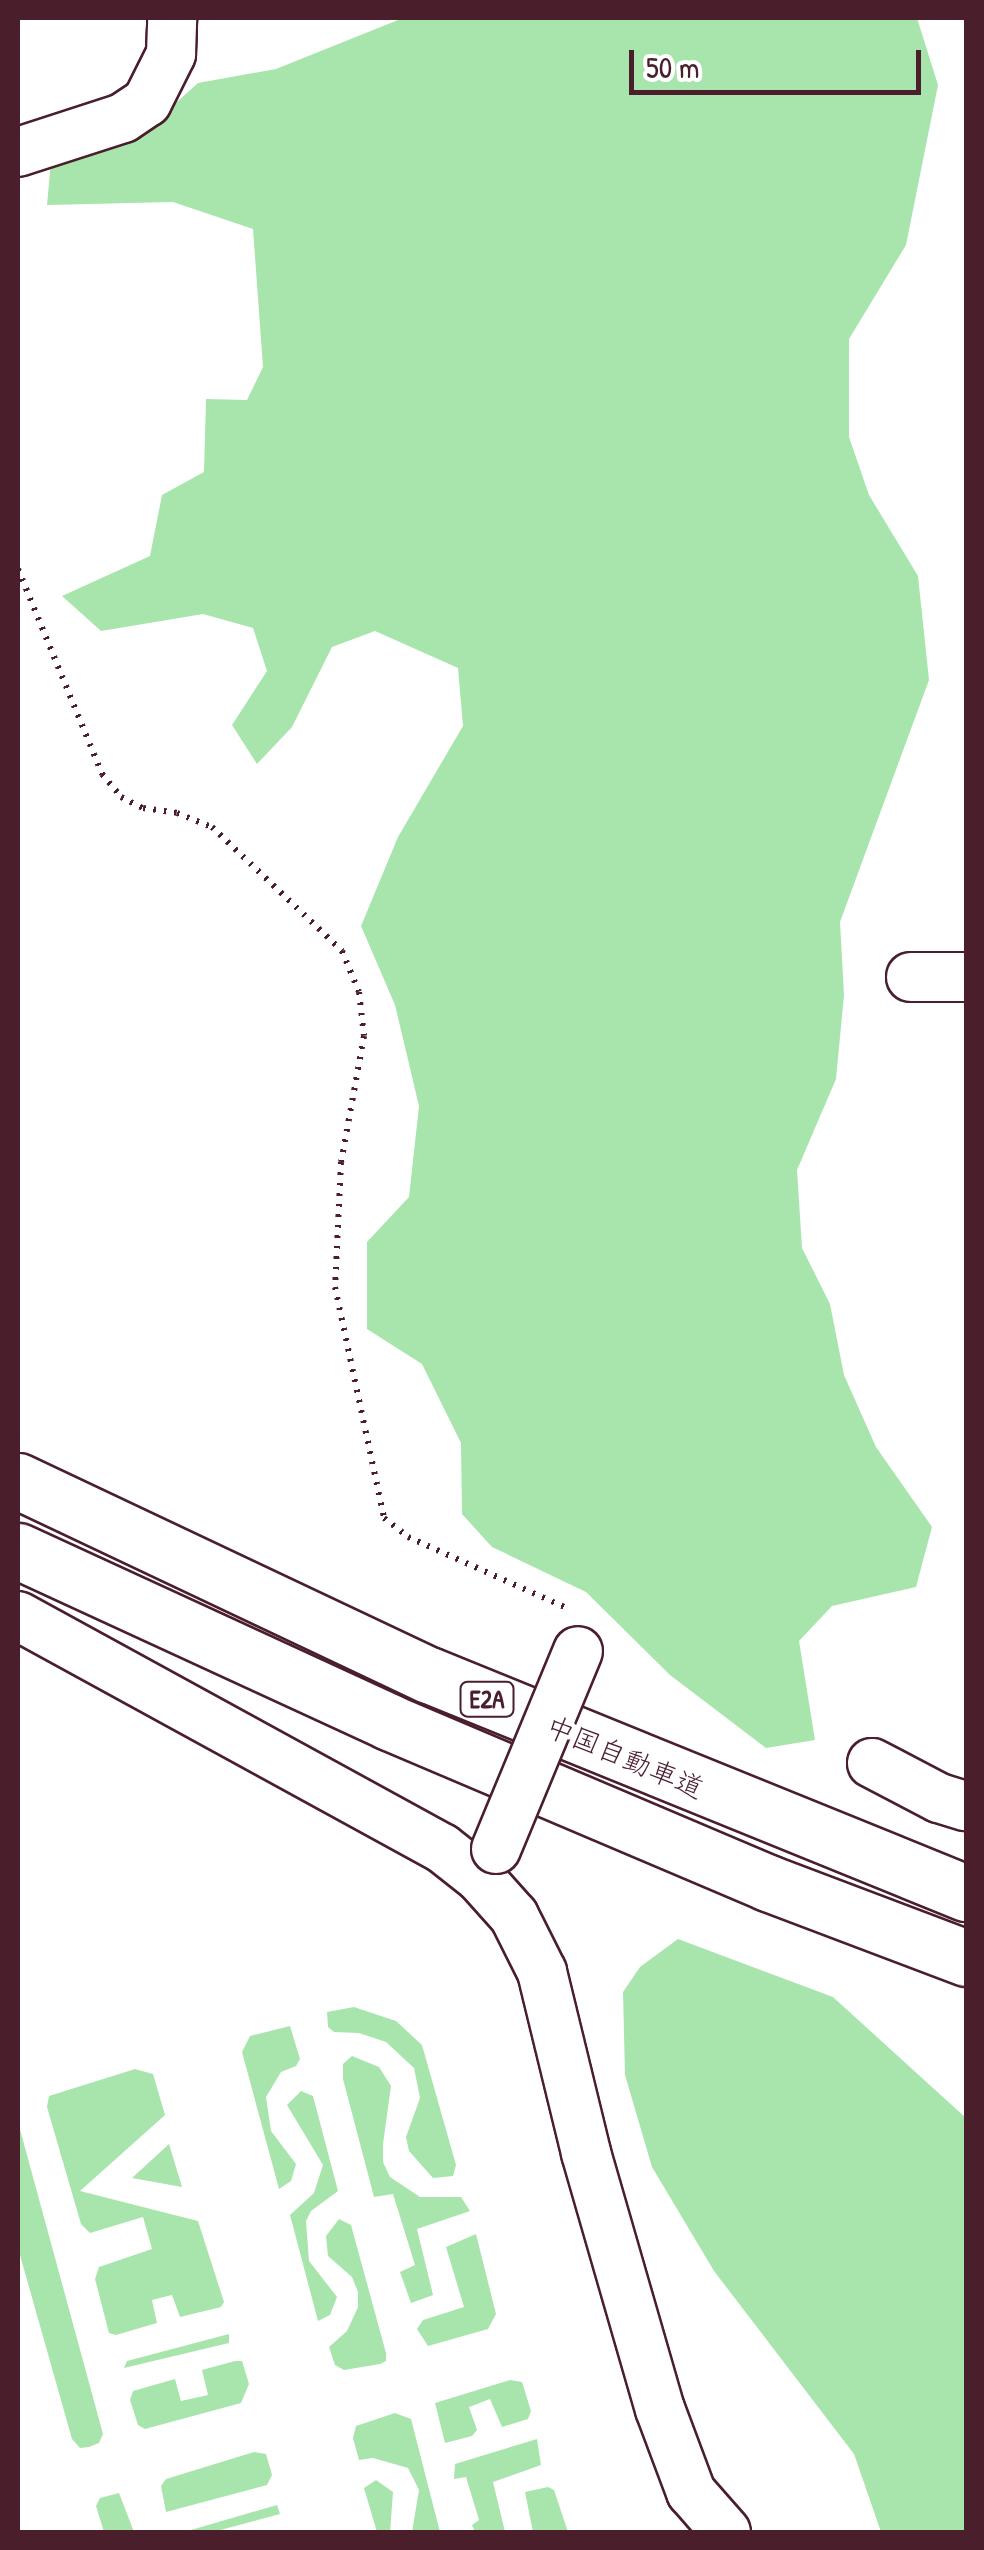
<!DOCTYPE html>
<html>
<head>
<meta charset="utf-8">
<style>
  body { margin:0 }
  #map { position:relative; width:984px; height:2550px; overflow:hidden; background:#fff; font-family:"Patrick Hand","Klee One",sans-serif }
  div>[style] { position:absolute }
  .green>* { inset:0; background:#a8e5ac }
  .path>* { height:6px; margin-top:-3px; transform-origin:0; background:repeating-linear-gradient(90deg,#4a1f2b 0 2.5px,transparent 0 10.5px) }
  .roads { filter:drop-shadow(2px 0 #4a1f2b) drop-shadow(-2px 0 #4a1f2b) drop-shadow(0 2px #4a1f2b) drop-shadow(0 -2px #4a1f2b) }
  .street>* { height:48px; margin:-24px; padding:0 24px; transform-origin:24px; border-radius:24px; background:#fff }
  .highway>* { height:55px; margin:-27.5px; padding:0 27.5px; transform-origin:27.5px; border-radius:27.5px; background:#fff }
  .bridges { filter:drop-shadow(2px 0 #4a1f2b) drop-shadow(-2px 0 #4a1f2b) drop-shadow(0 2px #4a1f2b) drop-shadow(0 -2px #4a1f2b) }
  .street-bridge>* { height:48px; margin:-24px; padding:0 24px; transform-origin:24px; border-radius:24px; background:#fff }
  span { translate:-50% -50%; white-space:nowrap; text-align:center; line-height:1.15; -webkit-text-stroke:9px #fff; paint-order:stroke }
  .shield-label span { padding:2px 8px; background:#fff; border:2px solid; border-radius:8px; -webkit-text-stroke-width:0 }
  .shield-label { font-size:25px; color:#4a1f2b; font-weight:700 }
  .street-label { font-size:28px; color:#4a1f2b }
  .frame { position:absolute; inset:0; border:20px solid #4a1f2b; pointer-events:none }
  .scale { position:absolute; left:629px; top:50px; width:292px; height:45px; box-sizing:border-box; border:5px solid #4a1f2b; border-top:0; padding-left:12px; font-size:30px; line-height:35px; white-space:nowrap; color:#4a1f2b; -webkit-text-stroke:8px #fff; paint-order:stroke }
</style>
</head>
<body>
<div id="map">
  <div class="green">
    <div style="clip-path:polygon(403px 18px,917px 18px,938px 85px,906px 245px,849px 339px,849px 437px,869px 495px,918px 576px,929px 680px,840px 922px,844px 995px,836px 1079px,797px 1170px,802px 1248px,830px 1304px,844px 1375px,876px 1447px,932px 1527px,916px 1587px,832px 1606px,799px 1641px,815px 1740px,766px 1748px,670px 1675px,586px 1592px,492px 1547px,462px 1514px,461px 1443px,422px 1364px,367px 1329px,367px 1242px,409px 1197px,419px 1106px,395px 1005px,361px 926px,398px 837px,463px 726px,458px 668px,375px 631px,332px 647px,292px 727px,257px 764px,232px 725px,267px 671px,253px 628px,203px 614px,101px 631px,62px 596px,150px 556px,162px 495px,204px 472px,206px 399px,247px 400px,263px 367px,253px 229px,173px 202px,47px 205px,51px 161px,149px 127px,198px 83px,276px 69px)"></div>
    <div style="clip-path:polygon(678px 1939px,833px 1997px,966px 2118px,966px 2532px,881px 2532px,854px 2454px,714px 2271px,652px 2167px,625px 2075px,623px 1992px,640px 1967px)"></div>
    <div style="clip-path:polygon(354px 2007px,396px 2021px,422px 2045px,456px 2165px,453px 2176px,433px 2178px,409px 2151px,406px 2137px,420px 2098px,414px 2068px,386px 2042px,359px 2033px,334px 2032px,328px 2027px,327px 2012px)"></div>
    <div style="clip-path:polygon(290px 2026px,300px 2059px,296px 2066px,281px 2072px,266px 2097px,271px 2131px,296px 2164px,291px 2181px,279px 2189px,242px 2052px,250px 2036px)"></div>
    <div style="clip-path:polygon(352px 2056px,379px 2067px,391px 2086px,383px 2144px,383px 2162px,390px 2177px,420px 2197px,461px 2197px,470px 2211px,417px 2229px,433px 2295px,411px 2303px,400px 2272px,415px 2265px,393px 2194px,374px 2197px,343px 2079px,343px 2064px)"></div>
    <div style="clip-path:polygon(135px 2069px,153px 2074px,165px 2115px,80px 2191px,198px 2221px,224px 2302px,221px 2307px,180px 2317px,172px 2295px,152px 2300px,157px 2323px,116px 2335px,109px 2333px,95px 2279px,99px 2267px,152px 2249px,143px 2217px,90px 2233px,81px 2224px,47px 2107px,49px 2096px)"></div>
    <div style="clip-path:polygon(301px 2091px,313px 2096px,338px 2191px,311px 2211px,306px 2221px,309px 2261px,337px 2297px,330px 2315px,318px 2321px,290px 2215px,314px 2193px,323px 2165px,287px 2105px)"></div>
    <div style="clip-path:polygon(18px 2122px,103px 2434px,99px 2443px,89px 2447px,80px 2448px,72px 2439px,18px 2248px)"></div>
    <div style="clip-path:polygon(169px 2144px,182px 2187px,132px 2178px)"></div>
    <div style="clip-path:polygon(339px 2219px,351px 2225px,386px 2353px,386px 2361px,380px 2364px,344px 2370px,335px 2365px,329px 2347px,347px 2331px,358px 2307px,358px 2292px,352px 2277px,328px 2256px,326px 2236px)"></div>
    <div style="clip-path:polygon(476px 2234px,496px 2314px,488px 2329px,428px 2346px,417px 2329px,423px 2320px,464px 2307px,446px 2247px)"></div>
    <div style="clip-path:polygon(229px 2334px,229px 2343px,124px 2368px,127px 2361px)"></div>
    <div style="clip-path:polygon(235px 2361px,242px 2361px,249px 2384px,241px 2403px,145px 2429px,138px 2425px,130px 2400px,133px 2391px,175px 2379px,181px 2401px,208px 2395px,202px 2370px)"></div>
    <div style="clip-path:polygon(510px 2380px,522px 2382px,531px 2411px,528px 2419px,502px 2427px,490px 2399px,469px 2407px,477px 2430px,472px 2436px,445px 2443px,435px 2403px)"></div>
    <div style="clip-path:polygon(395px 2413px,411px 2419px,440px 2532px,412px 2532px,419px 2490px,408px 2468px,373px 2458px,359px 2460px,353px 2438px,356px 2426px)"></div>
    <div style="clip-path:polygon(537px 2439px,541px 2465px,493px 2482px,505px 2532px,475px 2532px,472px 2525px,479px 2520px,466px 2477px,454px 2479px,455px 2464px)"></div>
    <div style="clip-path:polygon(254px 2452px,266px 2454px,272px 2475px,267px 2485px,166px 2512px,161px 2486px,166px 2479px)"></div>
    <div style="clip-path:polygon(376px 2480px,393px 2492px,390px 2532px,377px 2532px,364px 2488px)"></div>
    <div style="clip-path:polygon(548px 2487px,554px 2490px,568px 2532px,533px 2532px,525px 2492px)"></div>
    <div style="clip-path:polygon(119px 2493px,134px 2532px,104px 2532px,96px 2506px,100px 2498px)"></div>
    <div style="clip-path:polygon(277px 2505px,280px 2514px,213px 2532px,184px 2532px)"></div>
  </div>
  <div class="path">
    <div style="left:18px;top:569px;width:222px;rotate:67.7deg"></div>
    <div style="left:102px;top:774px;width:30px;rotate:50deg"></div>
    <div style="left:121px;top:797px;width:25px;rotate:27deg"></div>
    <div style="left:143px;top:808px;width:34px;rotate:8deg"></div>
    <div style="left:177px;top:813px;width:38px;rotate:22deg"></div>
    <div style="left:212px;top:827px;width:180px;rotate:43.6deg"></div>
    <div style="left:342px;top:951px;width:44px;rotate:67.5deg"></div>
    <div style="left:359px;top:992px;width:44px;rotate:83.5deg"></div>
    <div style="left:364px;top:1036px;width:128px;rotate:100.3deg"></div>
    <div style="left:341px;top:1162px;width:125px;rotate:92.7deg"></div>
    <div style="left:335px;top:1287px;width:236px;rotate:78deg"></div>
    <div style="left:384px;top:1518px;width:31px;rotate:38deg"></div>
    <div style="left:408px;top:1537px;width:176px;rotate:24.1deg"></div>
  </div>
  <div class="roads">
    <div class="street">
      <div style="left:18px;top:152px;width:110px;rotate:-17.9deg"></div>
      <div style="left:123px;top:118px;width:29px;rotate:-34deg"></div>
      <div style="left:147px;top:102px;width:54px;rotate:-63.4deg"></div>
      <div style="left:171px;top:54px;width:36px;rotate:-88deg"></div>
      <div style="left:911px;top:977px;width:55px"></div>
      <div style="left:18px;top:1616px;width:483px;rotate:28.7deg"></div>
      <div style="left:442px;top:1848px;width:48px;rotate:38.3deg"></div>
      <div style="left:480px;top:1878px;width:51px;rotate:48.2deg"></div>
      <div style="left:514px;top:1916px;width:63px;rotate:63.4deg"></div>
      <div style="left:542px;top:1972px;width:186px;rotate:76.3deg"></div>
      <div style="left:586px;top:2153px;width:266px;rotate:73.9deg"></div>
      <div style="left:660px;top:2409px;width:89px;rotate:69.5deg"></div>
      <div style="left:691px;top:2492px;width:53px;rotate:48.8deg"></div>
      <div style="left:872px;top:1763px;width:76px;rotate:27.6deg"></div>
      <div style="left:939px;top:1798px;width:28px;rotate:17deg"></div>
    </div>
    <div class="highway">
      <div style="left:18px;top:1481px;width:454px;rotate:25.3deg"></div>
      <div style="left:429px;top:1675px;width:580px;rotate:22.1deg"></div>
      <div style="left:18px;top:1551px;width:409px;rotate:24.7deg"></div>
      <div style="left:389px;top:1722px;width:412px;rotate:23deg"></div>
      <div style="left:768px;top:1883px;width:212px;rotate:20.7deg"></div>
    </div>
  </div>
  <div class="bridges">
    <div class="street-bridge">
      <div style="left:496px;top:1849px;width:214px;rotate:-67.5deg"></div>
    </div>
  </div>
  <div class="shield-label">
    <span style="left:487px;top:1699px">E2A</span>
  </div>
  <div class="street-label">
    <span style="left:625px;top:1757px;rotate:23deg">中国自動車道</span>
  </div>
  <div class="frame"></div>
  <div class="scale">50 m</div>
</div>
</body>
</html>
